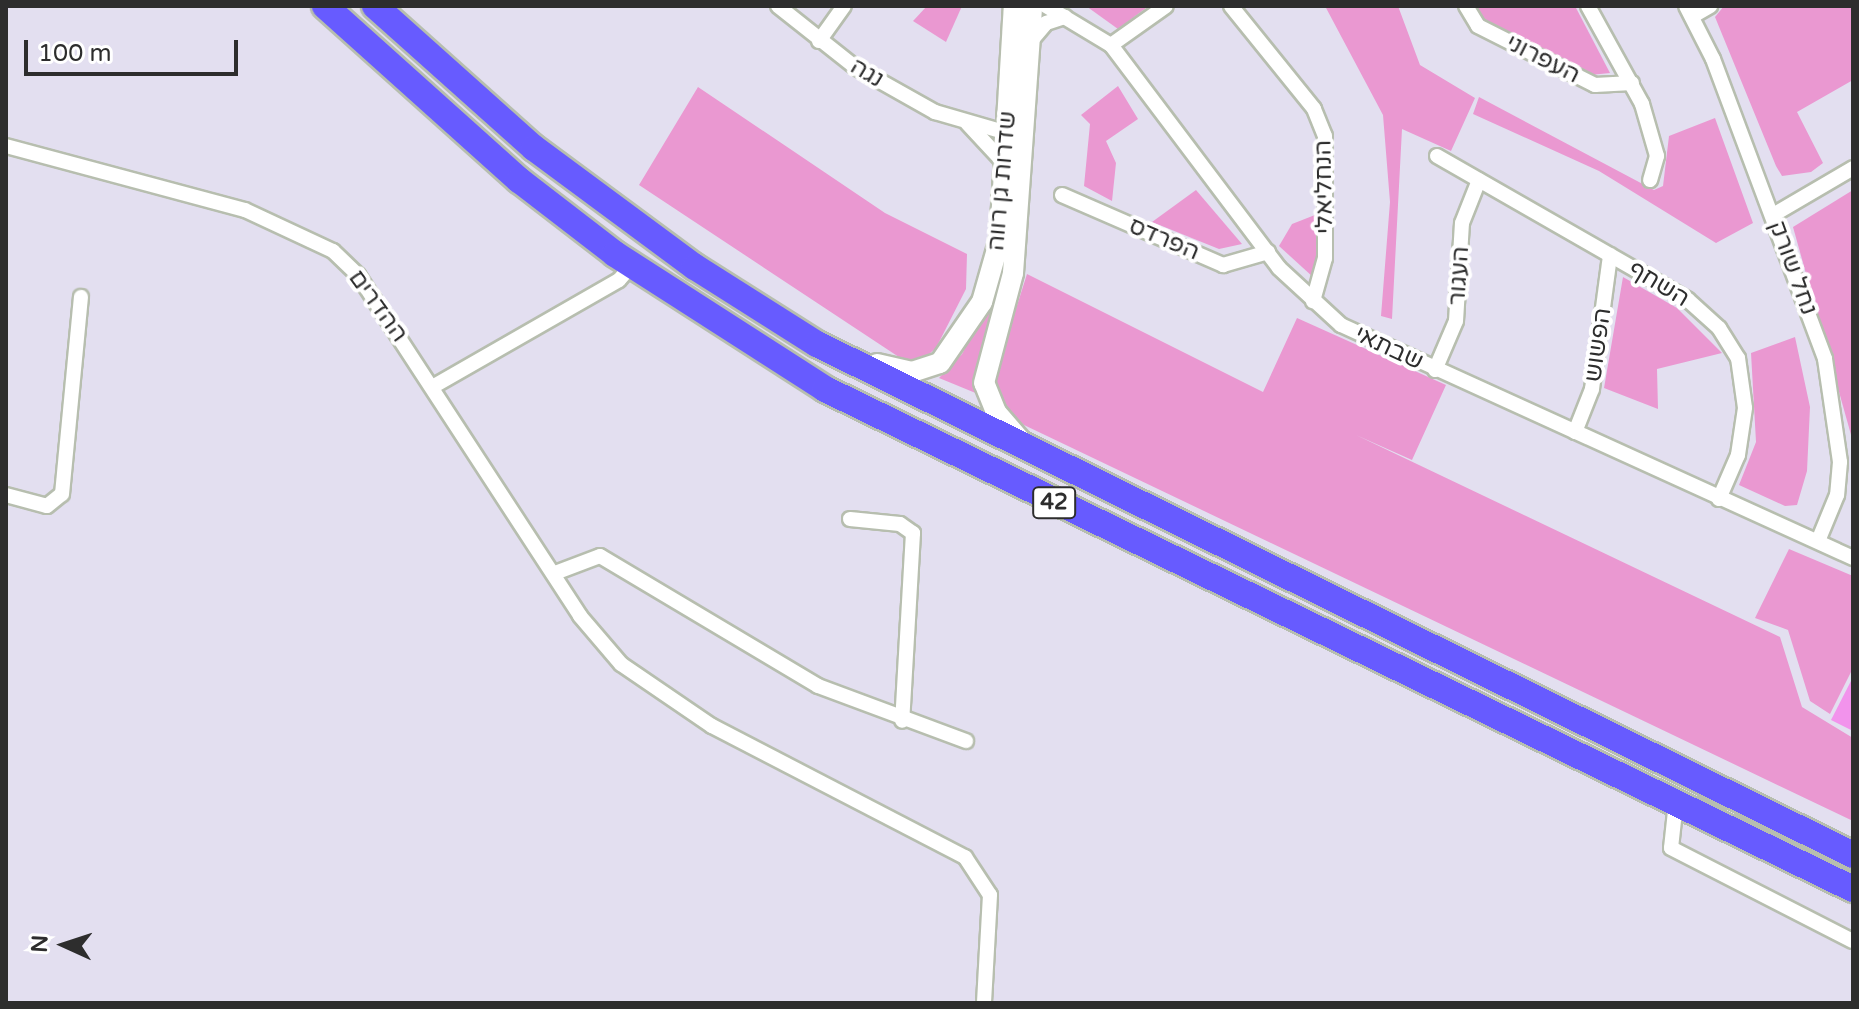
<!DOCTYPE html>
<html>
<head>
<meta charset="utf-8">
<style>
  body { margin:0 }
  #map { position:relative; width:1859px; height:1009px; overflow:hidden; background:#e3dff0; font-family:"Varela Round","Noto Sans Hebrew",sans-serif }
  div>[style] { position:absolute }
  .green>* { inset:0; background:#ea98d1 }
  .pitch>* { inset:0; background:#f293ec }
  .roads { filter:drop-shadow(2px 0 #b7beaf) drop-shadow(-2px 0 #b7beaf) drop-shadow(0 2px #b7beaf) drop-shadow(0 -2px #b7beaf) }
  .street>* { height:14px; margin:-7px; padding:0 7px; transform-origin:7px; border-radius:7px; background:#fff }
  .secondary>* { height:20px; margin:-10px; padding:0 10px; transform-origin:10px; border-radius:10px; background:#fff }
  .highway>* { height:26px; margin:-13px; padding:0 13px; transform-origin:13px; border-radius:13px; background:#675bff }
  span { translate:-50% -50%; white-space:nowrap; text-align:center; line-height:1.15; -webkit-text-stroke:8px #fff; paint-order:stroke }
  .shield-label span { padding:2px 6px; background:#fff; border:2px solid; border-radius:6px; -webkit-text-stroke-width:0 }
  .shield-label { font-size:22px; color:#2d2d2d; font-weight:700 }
  .street-label { font-size:24px; color:#2d2d2d }
  .frame { position:absolute; inset:0; border:8px solid #2d2d2d; pointer-events:none }
  .north { position:absolute; left:24px; top:905px; width:80px; height:80px; -webkit-text-stroke:6px #fff; paint-order:stroke; rotate:273deg; font-size:22px; font-weight:700; line-height:32px; text-align:center; color:#2d2d2d }
  .north::after { content:''; display:block; margin:auto; width:28px; height:36px; background:#2d2d2d; clip-path:polygon(50% 0,100% 100%,50% 72%,0 100%) }
  .scale { position:absolute; left:24px; top:40px; width:214px; height:36px; box-sizing:border-box; border:4px solid #2d2d2d; border-top:0; padding-left:10px; font-size:24px; line-height:28px; white-space:nowrap; color:#2d2d2d; -webkit-text-stroke:6px #fff; paint-order:stroke }
</style>
</head>
<body>
<div id="map">
  <div class="green">
    <div style="clip-path:polygon(927px 6px,962px 6px,946px 42px,913px 21px)"></div>
    <div style="clip-path:polygon(1086px 6px,1144px 6px,1146px 8px,1118px 29px)"></div>
    <div style="clip-path:polygon(1325px 6px,1398px 6px,1420px 65px,1475px 98px,1451px 151px,1402px 129px,1392px 319px,1381px 316px,1390px 202px,1383px 115px)"></div>
    <div style="clip-path:polygon(1474px 6px,1575px 6px,1610px 73px,1590px 75px,1479px 16px)"></div>
    <div style="clip-path:polygon(1724px 6px,1853px 6px,1853px 80px,1797px 112px,1823px 163px,1811px 172px,1782px 176px,1776px 166px,1715px 17px)"></div>
    <div style="clip-path:polygon(1118px 86px,1138px 119px,1106px 141px,1116px 163px,1112px 201px,1084px 186px,1090px 124px,1081px 115px)"></div>
    <div style="clip-path:polygon(698px 87px,885px 213px,967px 254px,966px 289px,936px 348px,914px 367px,639px 185px)"></div>
    <div style="clip-path:polygon(1479px 97px,1654px 190px,1663px 186px,1669px 136px,1715px 118px,1753px 223px,1716px 243px,1599px 171px,1473px 114px)"></div>
    <div style="clip-path:polygon(1196px 190px,1242px 244px,1219px 249px,1152px 222px)"></div>
    <div style="clip-path:polygon(1853px 190px,1853px 442px,1793px 227px)"></div>
    <div style="clip-path:polygon(1315px 215px,1320px 244px,1313px 277px,1279px 246px,1292px 224px)"></div>
    <div style="clip-path:polygon(1027px 274px,1263px 392px,1297px 318px,1446px 385px,1412px 460px,1356px 435px,1780px 637px,1802px 707px,1853px 738px,1853px 821px,1024px 425px,1003px 407px,995px 375px)"></div>
    <div style="clip-path:polygon(1623px 277px,1677px 308px,1722px 353px,1657px 369px,1658px 409px,1604px 388px)"></div>
    <div style="clip-path:polygon(995px 293px,1000px 295px,978px 394px,939px 378px,962px 354px)"></div>
    <div style="clip-path:polygon(1795px 337px,1810px 407px,1807px 471px,1797px 505px,1785px 506px,1739px 485px,1756px 442px,1751px 353px)"></div>
    <div style="clip-path:polygon(1789px 549px,1853px 576px,1853px 668px,1830px 714px,1810px 701px,1788px 630px,1755px 618px)"></div>
  </div>
  <div class="pitch">
    <div style="clip-path:polygon(1853px 677px,1853px 731px,1831px 720px)"></div>
  </div>
  <div class="roads">
    <div class="street">
      <div style="left:778px;top:6px;width:98px;rotate:38.4deg"></div>
      <div style="left:855px;top:67px;width:92px;rotate:29.4deg"></div>
      <div style="left:935px;top:112px;width:79px;rotate:16.1deg"></div>
      <div style="left:1046px;top:6px;width:76px;rotate:31deg"></div>
      <div style="left:1111px;top:45px;width:279px;rotate:53deg"></div>
      <div style="left:1279px;top:268px;width:84px;rotate:42.6deg"></div>
      <div style="left:1341px;top:325px;width:563px;rotate:24.47deg"></div>
      <div style="left:1231px;top:6px;width:132px;rotate:51.1deg"></div>
      <div style="left:1314px;top:109px;width:29px;rotate:68deg"></div>
      <div style="left:1325px;top:136px;width:122px;rotate:90deg"></div>
      <div style="left:1325px;top:258px;width:45px;rotate:105.6deg"></div>
      <div style="left:1466px;top:6px;width:23px;rotate:59deg"></div>
      <div style="left:1478px;top:26px;width:131px;rotate:26.8deg"></div>
      <div style="left:1595px;top:85px;width:37px;rotate:-3deg"></div>
      <div style="left:1588px;top:6px;width:112px;rotate:61.1deg"></div>
      <div style="left:1642px;top:104px;width:54px;rotate:73.9deg"></div>
      <div style="left:1657px;top:156px;width:25px;rotate:106deg"></div>
      <div style="left:1686px;top:6px;width:59px;rotate:63deg"></div>
      <div style="left:1713px;top:59px;width:320px;rotate:69.5deg"></div>
      <div style="left:1825px;top:359px;width:104px;rotate:81.7deg"></div>
      <div style="left:1840px;top:462px;width:33px;rotate:95deg"></div>
      <div style="left:1837px;top:495px;width:50px;rotate:112.4deg"></div>
      <div style="left:1693px;top:16px;width:20px;rotate:-30deg"></div>
      <div style="left:819px;top:41px;width:43px;rotate:-54.5deg"></div>
      <div style="left:1031px;top:41px;width:23px;rotate:-50deg"></div>
      <div style="left:1046px;top:23px;width:20px;rotate:-18deg"></div>
      <div style="left:1111px;top:45px;width:67px;rotate:-35.3deg"></div>
      <div style="left:967px;top:123px;width:56px;rotate:47.2deg"></div>
      <div style="left:6px;top:146px;width:247px;rotate:15deg"></div>
      <div style="left:245px;top:210px;width:97px;rotate:25deg"></div>
      <div style="left:333px;top:251px;width:35px;rotate:44deg"></div>
      <div style="left:358px;top:275px;width:407px;rotate:56.9deg"></div>
      <div style="left:580px;top:616px;width:63px;rotate:49.5deg"></div>
      <div style="left:621px;top:664px;width:110px;rotate:34.3deg"></div>
      <div style="left:712px;top:726px;width:285px;rotate:27.4deg"></div>
      <div style="left:965px;top:857px;width:45px;rotate:56.7deg"></div>
      <div style="left:990px;top:895px;width:108px;rotate:93.2deg"></div>
      <div style="left:1437px;top:156px;width:289px;rotate:29.8deg"></div>
      <div style="left:1688px;top:300px;width:42px;rotate:42.1deg"></div>
      <div style="left:1719px;top:328px;width:36px;rotate:58deg"></div>
      <div style="left:1738px;top:358px;width:50px;rotate:82deg"></div>
      <div style="left:1745px;top:408px;width:48px;rotate:98.5deg"></div>
      <div style="left:1738px;top:455px;width:48px;rotate:113.4deg"></div>
      <div style="left:1062px;top:195px;width:176px;rotate:23.5deg"></div>
      <div style="left:1223px;top:265px;width:47px;rotate:-16.1deg"></div>
      <div style="left:1773px;top:215px;width:93px;rotate:-30.4deg"></div>
      <div style="left:1435px;top:370px;width:53px;rotate:-66.8deg"></div>
      <div style="left:1456px;top:321px;width:98px;rotate:-86.5deg"></div>
      <div style="left:1462px;top:223px;width:46px;rotate:-68.4deg"></div>
      <div style="left:434px;top:386px;width:213px;rotate:-29.8deg"></div>
      <div style="left:619px;top:280px;width:18px;rotate:-49deg"></div>
      <div style="left:1575px;top:432px;width:46px;rotate:-68.4deg"></div>
      <div style="left:1592px;top:389px;width:135px;rotate:-82.3deg"></div>
      <div style="left:6px;top:495px;width:42px;rotate:15deg"></div>
      <div style="left:47px;top:506px;width:19px;rotate:-39deg"></div>
      <div style="left:62px;top:494px;width:198px;rotate:-84.5deg"></div>
      <div style="left:850px;top:519px;width:50px;rotate:5.7deg"></div>
      <div style="left:900px;top:524px;width:16px;rotate:35deg"></div>
      <div style="left:913px;top:533px;width:188px;rotate:93.3deg"></div>
      <div style="left:555px;top:573px;width:48px;rotate:-20.7deg"></div>
      <div style="left:600px;top:556px;width:254px;rotate:30.8deg"></div>
      <div style="left:818px;top:686px;width:158px;rotate:20.4deg"></div>
      <div style="left:1676px;top:802px;width:46px;rotate:96.2deg"></div>
      <div style="left:1671px;top:848px;width:204px;rotate:27.1deg"></div>
    </div>
    <div class="secondary">
      <div style="left:877px;top:364px;width:36px;rotate:13deg"></div>
      <div style="left:912px;top:372px;width:29px;rotate:-18deg"></div>
      <div style="left:940px;top:363px;width:74px;rotate:-55.5deg"></div>
      <div style="left:982px;top:302px;width:66px;rotate:-74.1deg"></div>
      <div style="left:1000px;top:239px;width:233px;rotate:-86.6deg"></div>
      <div style="left:1021px;top:441px;width:38px;rotate:-131deg"></div>
      <div style="left:996px;top:412px;width:31px;rotate:-112deg"></div>
      <div style="left:984px;top:383px;width:114px;rotate:-75.2deg"></div>
      <div style="left:1013px;top:273px;width:268px;rotate:-85.9deg"></div>
    </div>
    <div class="highway">
      <div style="left:325px;top:6px;width:261px;rotate:41.9deg"></div>
      <div style="left:519px;top:180px;width:121px;rotate:37.6deg"></div>
      <div style="left:615px;top:254px;width:250px;rotate:32.7deg"></div>
      <div style="left:825px;top:389px;width:1143px;rotate:25.94deg"></div>
      <div style="left:375px;top:6px;width:213px;rotate:41.8deg"></div>
      <div style="left:534px;top:148px;width:200px;rotate:36.5deg"></div>
      <div style="left:695px;top:267px;width:144px;rotate:32.3deg"></div>
      <div style="left:817px;top:344px;width:1155px;rotate:26.25deg"></div>
    </div>
  </div>
  <div class="shield-label">
    <span style="left:1054px;top:503px">42</span>
  </div>
  <div class="street-label">
    <span style="left:1543px;top:59px;rotate:27deg">העפרוני</span>
    <span style="left:867px;top:73px;rotate:31deg">נגה</span>
    <span style="left:1002px;top:181px;rotate:-85deg">שדרות גן רווה</span>
    <span style="left:1324px;top:187px;rotate:-91deg">הנחליאלי</span>
    <span style="left:1164px;top:239px;rotate:23deg">הפרדס</span>
    <span style="left:1793px;top:268px;rotate:70deg">נחל שורק</span>
    <span style="left:1459px;top:276px;rotate:-86deg">העגור</span>
    <span style="left:1659px;top:284px;rotate:31deg">השחף</span>
    <span style="left:378px;top:306px;rotate:54deg">ההדרים</span>
    <span style="left:1598px;top:345px;rotate:-82deg">הפשוש</span>
    <span style="left:1389px;top:348px;rotate:25deg">שבתאי</span>
  </div>
  <div class="frame"></div>
  <div class="north">N</div>
  <div class="scale">100 m</div>
</div>
</body>
</html>
